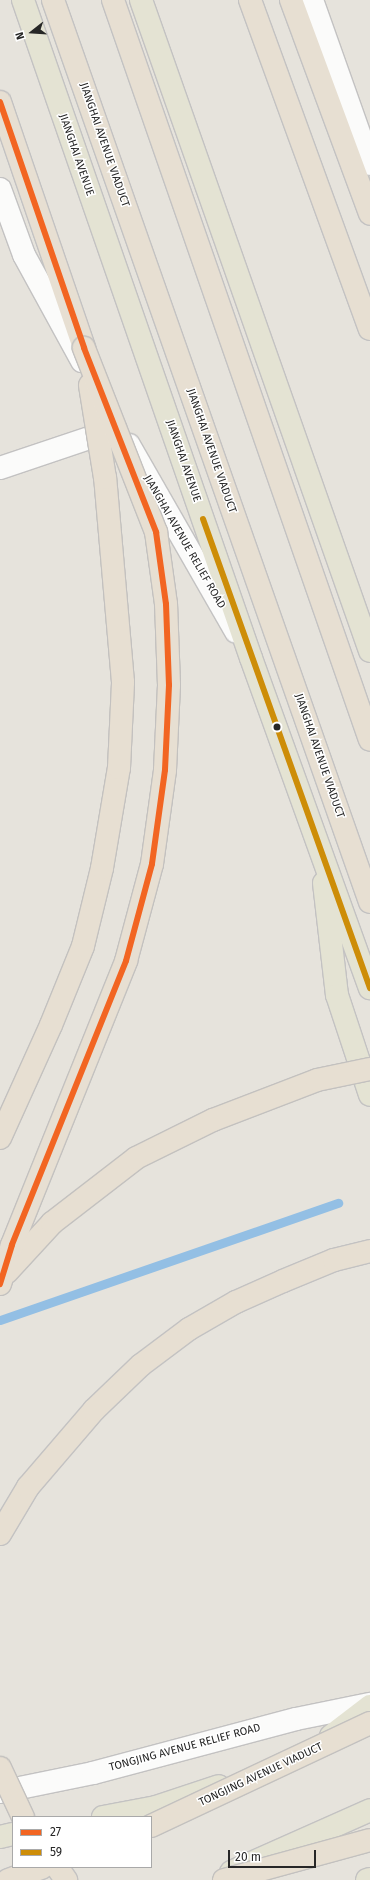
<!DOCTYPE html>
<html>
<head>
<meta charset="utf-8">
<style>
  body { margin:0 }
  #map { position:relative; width:370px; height:1880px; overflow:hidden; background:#e6e3dc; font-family:"Fira Sans",sans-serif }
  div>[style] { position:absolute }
  .stream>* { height:9px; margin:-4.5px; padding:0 4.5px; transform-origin:4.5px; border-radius:4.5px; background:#93bfe4 }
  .roads { filter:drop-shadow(1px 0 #c3c2c2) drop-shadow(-1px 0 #c3c2c2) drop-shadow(0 1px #c3c2c2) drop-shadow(0 -1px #c3c2c2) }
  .minor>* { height:22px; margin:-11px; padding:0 11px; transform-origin:11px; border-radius:11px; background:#fbfbfa }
  .major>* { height:22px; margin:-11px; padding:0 11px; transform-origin:11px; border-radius:11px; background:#e4e3d3 }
  .highway>* { height:22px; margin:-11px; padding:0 11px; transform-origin:11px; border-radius:11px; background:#e7dfd2 }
  .bridges { filter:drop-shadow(1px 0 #c3c1bf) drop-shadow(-1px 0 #c3c1bf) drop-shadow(0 1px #c3c1bf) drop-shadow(0 -1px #c3c1bf) }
  .highway-bridge>* { height:22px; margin:-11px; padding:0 11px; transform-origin:11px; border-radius:11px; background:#e7dfd2 }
  .bus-1>* { height:6px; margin:-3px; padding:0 3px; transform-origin:3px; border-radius:3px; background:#f26522 }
  .bus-2>* { height:6px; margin:-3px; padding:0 3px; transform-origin:3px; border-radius:3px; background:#cd8d08 }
  .dots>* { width:11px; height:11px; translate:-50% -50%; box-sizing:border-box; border:2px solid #fff; border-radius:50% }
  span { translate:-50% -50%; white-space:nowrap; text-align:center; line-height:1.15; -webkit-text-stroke:3px #fff; paint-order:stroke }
  .street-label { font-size:11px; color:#272727 }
  .legend { position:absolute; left:12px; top:1816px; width:140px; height:52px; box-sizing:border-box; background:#fff; border:1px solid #a9a9a9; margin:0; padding:5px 7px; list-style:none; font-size:12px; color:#272727 }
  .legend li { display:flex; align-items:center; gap:8px; height:20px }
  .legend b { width:20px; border:1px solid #a9a9a9 }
  .north { position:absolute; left:12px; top:12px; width:40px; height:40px; -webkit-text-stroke:3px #fff; paint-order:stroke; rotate:253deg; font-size:11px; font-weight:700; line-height:16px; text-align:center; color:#272727 }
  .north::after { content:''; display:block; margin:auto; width:14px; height:18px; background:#272727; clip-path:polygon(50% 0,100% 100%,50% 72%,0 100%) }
  .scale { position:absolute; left:228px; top:1850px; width:88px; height:18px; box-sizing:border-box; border:2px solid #272727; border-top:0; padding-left:5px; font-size:12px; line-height:14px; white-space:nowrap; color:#272727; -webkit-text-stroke:3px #fff; paint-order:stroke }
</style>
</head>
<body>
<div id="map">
  <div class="stream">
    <div style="left:0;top:1320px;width:358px;rotate:-19.1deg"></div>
  </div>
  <div class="roads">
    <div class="minor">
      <div style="left:312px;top:0;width:174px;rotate:70.5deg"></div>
      <div style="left:0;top:189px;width:70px;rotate:70deg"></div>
      <div style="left:24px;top:255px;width:121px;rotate:61.3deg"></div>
      <div style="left:129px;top:445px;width:215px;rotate:60.2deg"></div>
      <div style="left:0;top:468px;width:122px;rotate:-18.6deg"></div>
      <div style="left:0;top:1792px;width:95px;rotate:-11.5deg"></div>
      <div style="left:93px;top:1773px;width:210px;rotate:-14.9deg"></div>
      <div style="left:296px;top:1719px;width:76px;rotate:-11.5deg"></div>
    </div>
    <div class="major">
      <div style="left:23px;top:0;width:696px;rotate:70.89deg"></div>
      <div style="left:251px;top:658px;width:351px;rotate:70.2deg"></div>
      <div style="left:141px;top:0;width:690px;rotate:70.62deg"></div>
      <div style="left:324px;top:883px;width:113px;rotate:83.4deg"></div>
      <div style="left:337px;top:995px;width:105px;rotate:71.7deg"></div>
      <div style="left:331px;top:1736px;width:49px;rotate:-37.6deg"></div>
      <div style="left:103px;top:1817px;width:54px;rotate:-10.7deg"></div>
      <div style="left:156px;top:1807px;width:66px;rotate:-18.4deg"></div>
      <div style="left:0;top:1837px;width:13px;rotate:-13deg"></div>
      <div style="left:231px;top:1872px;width:152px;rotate:-24deg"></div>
      <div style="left:367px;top:1880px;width:3px;rotate:-18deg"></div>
    </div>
    <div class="highway">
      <div style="left:53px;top:0;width:956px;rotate:70.64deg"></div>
      <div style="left:113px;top:0;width:783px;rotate:70.85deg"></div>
      <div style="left:250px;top:0;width:350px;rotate:70deg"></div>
      <div style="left:291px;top:0;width:228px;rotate:69.7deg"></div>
      <div style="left:0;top:102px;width:260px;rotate:71.1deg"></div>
      <div style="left:0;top:1534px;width:55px;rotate:-59.2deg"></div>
      <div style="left:28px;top:1487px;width:101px;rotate:-49.4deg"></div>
      <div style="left:94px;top:1410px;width:65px;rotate:-43.8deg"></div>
      <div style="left:141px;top:1365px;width:60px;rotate:-36.9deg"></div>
      <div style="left:189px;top:1329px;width:54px;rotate:-29.9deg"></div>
      <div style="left:236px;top:1302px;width:51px;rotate:-24.1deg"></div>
      <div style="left:283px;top:1281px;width:55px;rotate:-22.4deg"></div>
      <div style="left:334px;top:1260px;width:37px;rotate:-14deg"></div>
      <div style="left:57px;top:1867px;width:16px;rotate:55deg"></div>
      <div style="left:8px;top:1880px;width:37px;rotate:-20deg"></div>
    </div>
  </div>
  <div class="bridges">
    <div class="highway-bridge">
      <div style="left:0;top:1138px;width:124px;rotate:-65.7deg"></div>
      <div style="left:51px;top:1025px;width:85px;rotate:-67.9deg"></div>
      <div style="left:83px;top:946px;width:80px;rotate:-76.3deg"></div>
      <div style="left:102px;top:868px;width:101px;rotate:-80.4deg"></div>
      <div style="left:119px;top:768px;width:86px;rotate:-87.3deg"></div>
      <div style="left:123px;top:682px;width:205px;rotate:-95deg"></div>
      <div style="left:105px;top:478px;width:94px;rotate:-99.2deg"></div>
      <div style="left:7px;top:1272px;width:67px;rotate:-47.4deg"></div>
      <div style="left:52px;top:1223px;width:106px;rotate:-37.7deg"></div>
      <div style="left:136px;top:1158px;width:86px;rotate:-26.3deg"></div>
      <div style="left:213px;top:1120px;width:111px;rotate:-21deg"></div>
      <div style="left:317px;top:1080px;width:54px;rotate:-11.7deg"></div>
      <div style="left:0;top:1284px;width:41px;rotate:-72.9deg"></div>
      <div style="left:12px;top:1245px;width:306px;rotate:-68.1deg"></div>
      <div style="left:126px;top:961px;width:100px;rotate:-75deg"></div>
      <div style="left:152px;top:864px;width:95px;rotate:-82.1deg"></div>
      <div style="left:165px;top:770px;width:85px;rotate:-87.3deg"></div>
      <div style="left:169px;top:685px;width:81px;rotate:-92.1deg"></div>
      <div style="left:166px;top:604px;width:73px;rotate:-97.9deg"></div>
      <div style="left:156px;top:532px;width:198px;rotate:-111.4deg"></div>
      <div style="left:0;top:1768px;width:54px;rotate:64.9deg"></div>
      <div style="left:151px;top:1826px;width:242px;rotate:-25.2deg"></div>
      <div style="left:224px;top:1880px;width:151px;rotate:-15.3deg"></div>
    </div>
  </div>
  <div class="bus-1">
    <div style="left:0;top:102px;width:260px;rotate:71.1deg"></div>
    <div style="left:84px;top:348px;width:198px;rotate:68.6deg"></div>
    <div style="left:156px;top:532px;width:73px;rotate:82.1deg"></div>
    <div style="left:166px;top:604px;width:81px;rotate:87.9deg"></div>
    <div style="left:169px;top:685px;width:85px;rotate:92.7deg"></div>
    <div style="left:165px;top:770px;width:95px;rotate:97.9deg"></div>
    <div style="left:152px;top:864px;width:100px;rotate:105deg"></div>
    <div style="left:126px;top:961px;width:306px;rotate:111.9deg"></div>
    <div style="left:12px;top:1245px;width:41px;rotate:107.1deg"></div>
  </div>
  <div class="bus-2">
    <div style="left:203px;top:519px;width:498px;rotate:70.4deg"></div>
  </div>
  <div class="dots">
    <div style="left:277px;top:727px;background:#272727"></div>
  </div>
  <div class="street-label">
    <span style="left:104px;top:145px;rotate:71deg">JIANGHAI AVENUE VIADUCT</span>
    <span style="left:76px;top:155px;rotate:71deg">JIANGHAI AVENUE</span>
    <span style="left:211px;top:451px;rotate:71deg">JIANGHAI AVENUE VIADUCT</span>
    <span style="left:183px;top:461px;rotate:71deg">JIANGHAI AVENUE</span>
    <span style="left:184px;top:542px;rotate:60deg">JIANGHAI AVENUE RELIEF ROAD</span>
    <span style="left:319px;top:756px;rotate:71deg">JIANGHAI AVENUE VIADUCT</span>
    <span style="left:185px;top:1748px;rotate:-15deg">TONGJING AVENUE RELIEF ROAD</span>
    <span style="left:261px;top:1775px;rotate:-25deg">TONGJING AVENUE VIADUCT</span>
  </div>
  <ul class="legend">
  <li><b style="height:5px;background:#f26522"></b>27</li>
  <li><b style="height:5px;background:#cd8d08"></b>59</li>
  </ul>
  <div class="north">N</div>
  <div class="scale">20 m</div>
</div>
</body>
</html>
